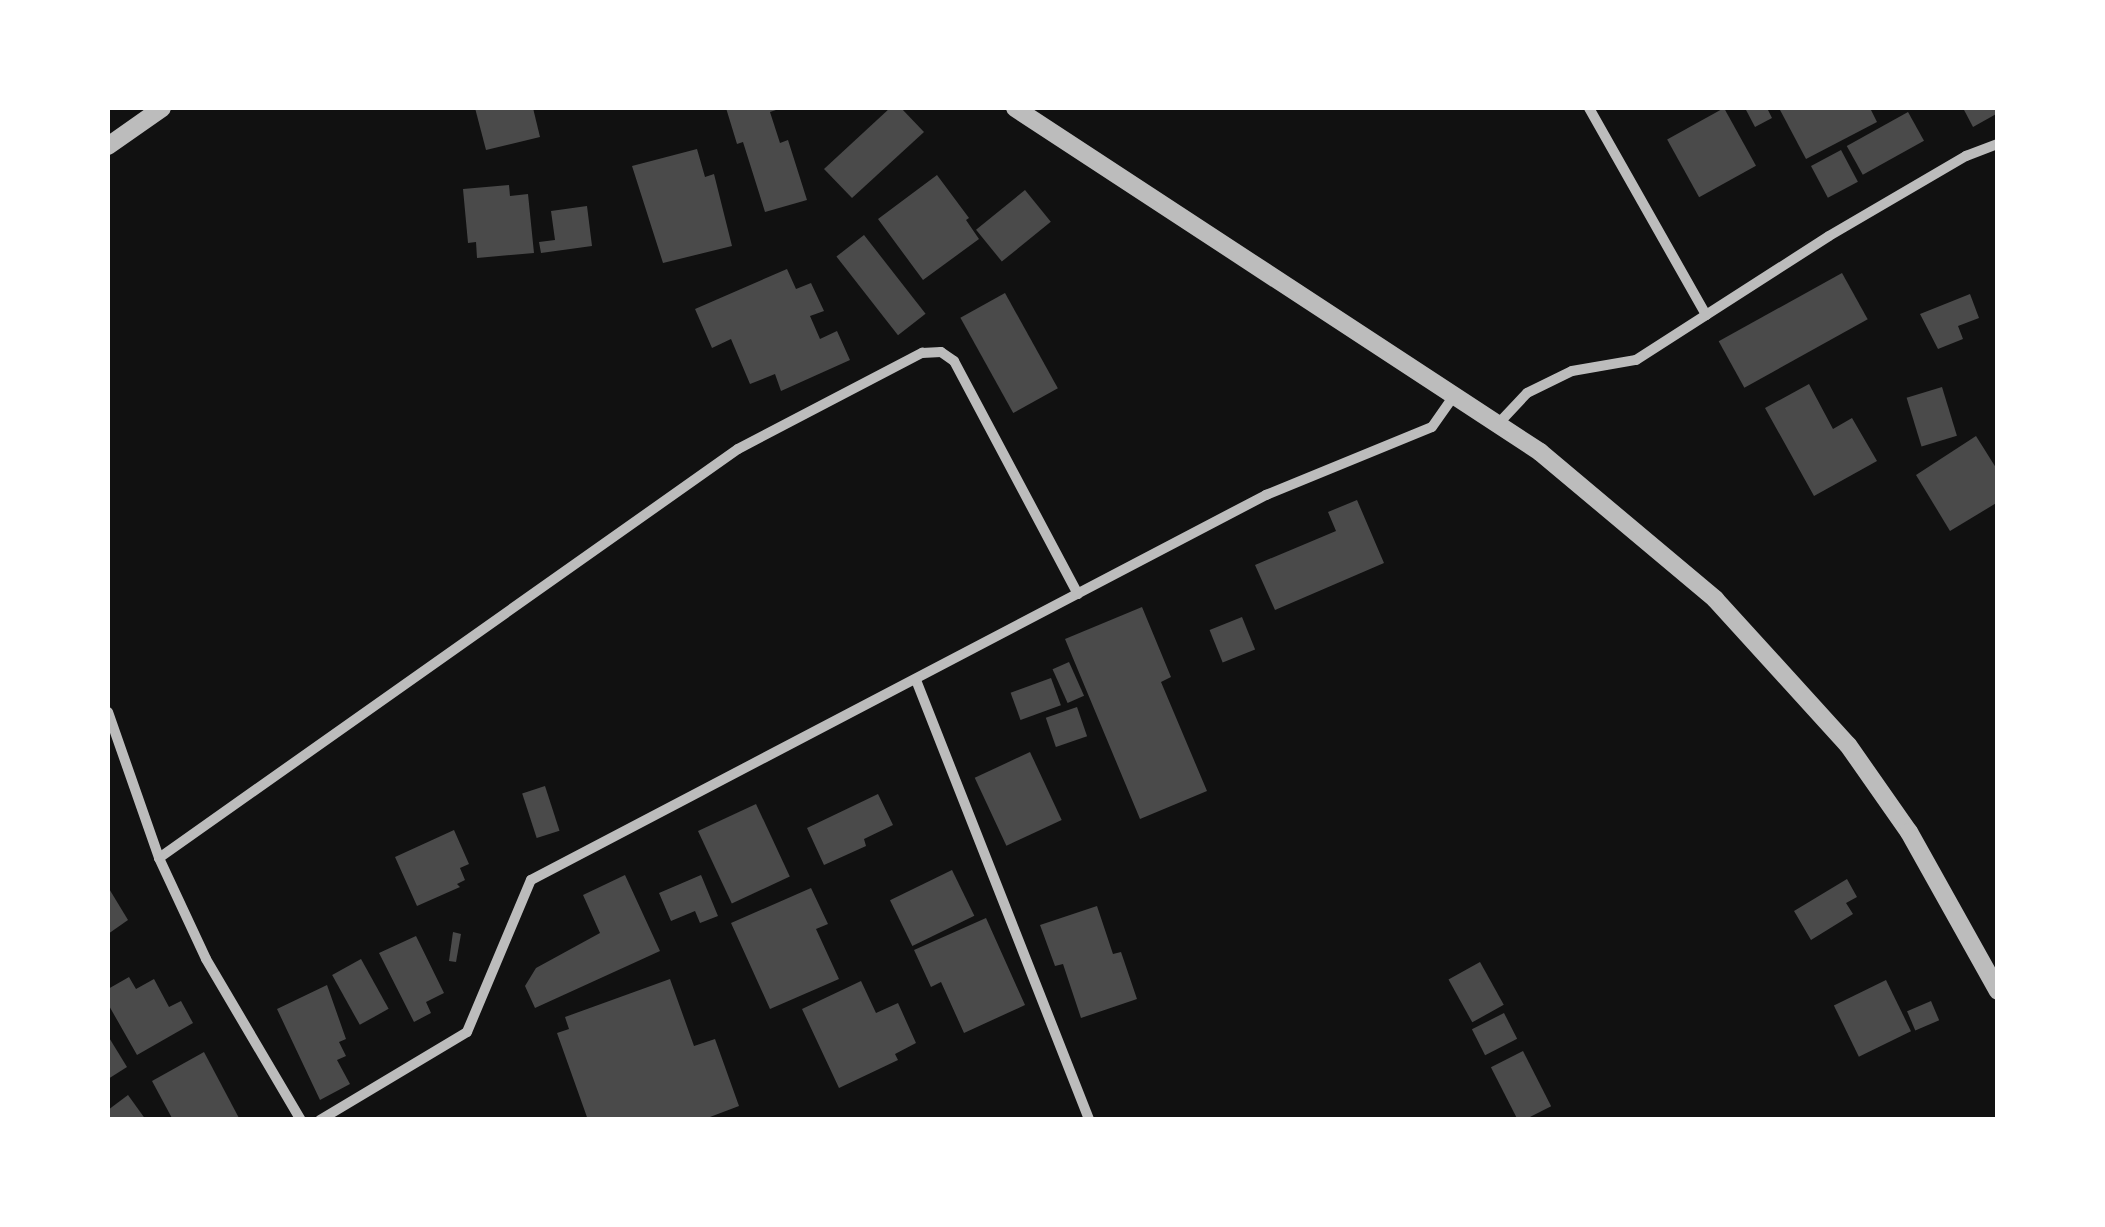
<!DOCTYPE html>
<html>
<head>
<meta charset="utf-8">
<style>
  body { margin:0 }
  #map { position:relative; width:2105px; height:1227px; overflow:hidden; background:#111; font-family:Signika,sans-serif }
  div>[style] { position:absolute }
  .building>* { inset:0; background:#4a4a4a; transform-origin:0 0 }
  .minor>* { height:10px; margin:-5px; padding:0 5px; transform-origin:5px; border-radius:5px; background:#bcbcbc }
  .tertiary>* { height:18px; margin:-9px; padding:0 9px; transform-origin:9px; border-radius:9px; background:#bcbcbc }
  span { translate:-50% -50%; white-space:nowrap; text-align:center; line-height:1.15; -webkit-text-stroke:8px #fff; paint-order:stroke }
  .frame { position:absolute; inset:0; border:110px solid #fff; pointer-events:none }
</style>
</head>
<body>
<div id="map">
  <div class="building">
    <div style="clip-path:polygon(475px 108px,533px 108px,540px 137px,486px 150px)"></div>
    <div style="clip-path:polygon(726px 108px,782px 108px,770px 112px,780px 143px,788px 140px,807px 200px,765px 212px,743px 142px,737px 144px)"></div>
    <div style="clip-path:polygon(890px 108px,901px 108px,924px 132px,852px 198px,824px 169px)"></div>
    <div style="left:1724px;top:108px;width:66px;height:65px;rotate:61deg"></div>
    <div style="clip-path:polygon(1745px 108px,1767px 108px,1772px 118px,1755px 127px)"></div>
    <div style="clip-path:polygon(1779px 108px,1870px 108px,1877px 122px,1806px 159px)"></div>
    <div style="clip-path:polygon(1963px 108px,1998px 108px,1998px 113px,1973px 127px)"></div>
    <div style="left:1908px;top:112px;width:33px;height:70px;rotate:61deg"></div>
    <div style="clip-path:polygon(697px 149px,705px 177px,714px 174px,732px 246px,663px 263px,632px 166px)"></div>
    <div style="left:1841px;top:150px;width:36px;height:34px;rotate:62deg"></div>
    <div style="clip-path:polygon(937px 175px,969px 218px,966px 220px,979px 239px,923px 280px,878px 219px)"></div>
    <div style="clip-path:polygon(509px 185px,510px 196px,528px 194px,534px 253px,477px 258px,476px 242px,468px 243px,463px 189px)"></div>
    <div style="left:1025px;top:190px;width:41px;height:63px;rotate:51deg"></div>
    <div style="clip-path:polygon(587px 206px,592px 246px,541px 253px,539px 242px,555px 240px,551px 211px)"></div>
    <div style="left:864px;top:235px;width:100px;height:35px;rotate:52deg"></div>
    <div style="clip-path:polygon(787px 269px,796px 289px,811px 283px,824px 311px,810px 316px,820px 339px,837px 331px,850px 360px,781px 391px,775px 374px,750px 384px,731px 339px,712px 348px,695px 309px)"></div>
    <div style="left:1842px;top:273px;width:53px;height:141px;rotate:61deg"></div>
    <div style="left:1005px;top:293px;width:109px;height:51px;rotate:61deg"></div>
    <div style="clip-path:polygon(1970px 294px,1979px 318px,1958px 326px,1963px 339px,1938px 349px,1920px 314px)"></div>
    <div style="clip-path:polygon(1809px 384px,1833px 429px,1852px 418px,1877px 461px,1814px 496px,1765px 408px)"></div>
    <div style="left:1942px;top:387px;width:51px;height:37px;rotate:73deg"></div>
    <div style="clip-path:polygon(1976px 436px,1998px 471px,1998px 502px,1950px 531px,1916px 475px)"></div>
    <div style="clip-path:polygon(1357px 500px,1384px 563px,1275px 610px,1255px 565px,1336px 531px,1328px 512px)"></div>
    <div style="clip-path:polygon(1142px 607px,1171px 677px,1161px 682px,1207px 791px,1140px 819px,1065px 639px)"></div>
    <div style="left:1242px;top:617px;width:35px;height:35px;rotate:68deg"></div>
    <div style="left:1069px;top:662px;width:37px;height:18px;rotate:66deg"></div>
    <div style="left:1051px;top:678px;width:29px;height:43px;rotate:70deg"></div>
    <div style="left:1077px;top:707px;width:31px;height:33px;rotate:71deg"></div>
    <div style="left:1030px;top:752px;width:75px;height:61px;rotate:65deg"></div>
    <div style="left:545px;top:786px;width:47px;height:24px;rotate:72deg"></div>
    <div style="clip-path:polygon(878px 794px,893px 825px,864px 839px,866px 846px,824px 865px,807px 828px)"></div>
    <div style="left:756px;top:804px;width:80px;height:64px;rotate:65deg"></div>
    <div style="clip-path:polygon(454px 830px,469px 864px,460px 868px,465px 880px,457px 884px,460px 887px,417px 906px,395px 857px)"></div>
    <div style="left:952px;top:870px;width:51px;height:69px;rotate:64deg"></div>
    <div style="clip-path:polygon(625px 875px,660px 951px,535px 1008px,525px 986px,536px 968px,600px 933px,583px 895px)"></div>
    <div style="clip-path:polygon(701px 875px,718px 916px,700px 923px,695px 911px,671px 921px,659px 893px)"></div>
    <div style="clip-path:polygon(1847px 879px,1857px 897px,1846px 903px,1853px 914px,1811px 940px,1794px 911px)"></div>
    <div style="clip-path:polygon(108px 887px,128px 920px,108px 934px)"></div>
    <div style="clip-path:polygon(811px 888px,828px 924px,816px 929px,839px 979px,770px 1009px,731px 923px)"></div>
    <div style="clip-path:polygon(1097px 906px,1113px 954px,1121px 952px,1137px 999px,1081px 1018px,1063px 964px,1055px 966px,1040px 925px)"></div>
    <div style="clip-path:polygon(986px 918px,1025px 1005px,964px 1033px,941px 982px,931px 987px,914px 950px)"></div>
    <div style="clip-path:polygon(453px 932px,461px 934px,456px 962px,449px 961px)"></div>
    <div style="clip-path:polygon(416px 936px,444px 993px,426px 1002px,431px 1013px,414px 1022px,379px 953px)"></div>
    <div style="left:361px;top:959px;width:57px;height:33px;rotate:61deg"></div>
    <div style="left:1480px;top:962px;width:49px;height:36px;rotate:61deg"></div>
    <div style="clip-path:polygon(129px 977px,136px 989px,154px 979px,169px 1007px,181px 1001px,193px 1023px,137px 1055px,108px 1004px,108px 989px)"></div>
    <div style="clip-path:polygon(670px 979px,694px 1046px,715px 1039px,739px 1106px,702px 1120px,588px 1120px,557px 1033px,569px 1029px,565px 1017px)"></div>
    <div style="left:1886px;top:980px;width:57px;height:58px;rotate:64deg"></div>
    <div style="clip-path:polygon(861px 981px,876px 1013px,898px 1003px,916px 1043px,895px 1054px,898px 1060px,839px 1088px,802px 1009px)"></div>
    <div style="clip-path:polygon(327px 985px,346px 1039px,339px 1042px,346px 1056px,337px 1060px,350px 1084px,320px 1100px,277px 1009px)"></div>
    <div style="left:1931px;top:1001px;width:21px;height:26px;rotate:67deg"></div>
    <div style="left:1504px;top:1013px;width:29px;height:36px;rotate:63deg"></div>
    <div style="clip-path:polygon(108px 1036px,127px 1067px,108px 1079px)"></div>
    <div style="left:1523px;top:1051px;width:62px;height:36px;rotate:63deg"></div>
    <div style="clip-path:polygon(204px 1052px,240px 1120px,173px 1120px,152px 1081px)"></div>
    <div style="clip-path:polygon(128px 1095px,146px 1120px,108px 1120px,108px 1110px)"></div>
  </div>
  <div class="minor">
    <div style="left:1589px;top:108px;width:238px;rotate:60.5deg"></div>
    <div style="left:1498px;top:424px;width:42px;rotate:-46.9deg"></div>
    <div style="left:1527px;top:393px;width:50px;rotate:-26.1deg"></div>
    <div style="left:1572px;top:371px;width:65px;rotate:-9.8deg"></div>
    <div style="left:1636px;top:360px;width:229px;rotate:-32.7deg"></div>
    <div style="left:1829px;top:236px;width:159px;rotate:-30.3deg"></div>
    <div style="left:1966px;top:156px;width:34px;rotate:-21deg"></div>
    <div style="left:916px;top:680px;width:473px;rotate:68.5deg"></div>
    <div style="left:108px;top:712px;width:155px;rotate:70.7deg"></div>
    <div style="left:159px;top:858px;width:111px;rotate:65deg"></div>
    <div style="left:206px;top:959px;width:187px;rotate:59.5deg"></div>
    <div style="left:159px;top:858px;width:709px;rotate:-35.24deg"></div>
    <div style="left:738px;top:449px;width:208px;rotate:-27.6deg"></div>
    <div style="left:922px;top:353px;width:19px;rotate:-3deg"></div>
    <div style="left:941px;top:352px;width:16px;rotate:35deg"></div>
    <div style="left:954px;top:361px;width:264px;rotate:62deg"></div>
    <div style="left:320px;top:1120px;width:171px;rotate:-30.9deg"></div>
    <div style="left:467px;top:1032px;width:165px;rotate:-67.2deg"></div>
    <div style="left:531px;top:880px;width:830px;rotate:-27.65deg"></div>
    <div style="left:1266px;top:495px;width:179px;rotate:-22.3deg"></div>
    <div style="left:1432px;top:427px;width:39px;rotate:-55deg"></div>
  </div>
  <div class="tertiary">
    <div style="left:1015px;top:108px;width:628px;rotate:33.23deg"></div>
    <div style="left:1540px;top:452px;width:229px;rotate:40deg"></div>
    <div style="left:1715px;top:599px;width:197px;rotate:47.7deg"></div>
    <div style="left:1848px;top:745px;width:106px;rotate:55deg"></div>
    <div style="left:1909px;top:832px;width:182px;rotate:60.8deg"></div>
    <div style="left:108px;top:146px;width:66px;rotate:-35.1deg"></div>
  </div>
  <div class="frame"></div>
</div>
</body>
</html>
